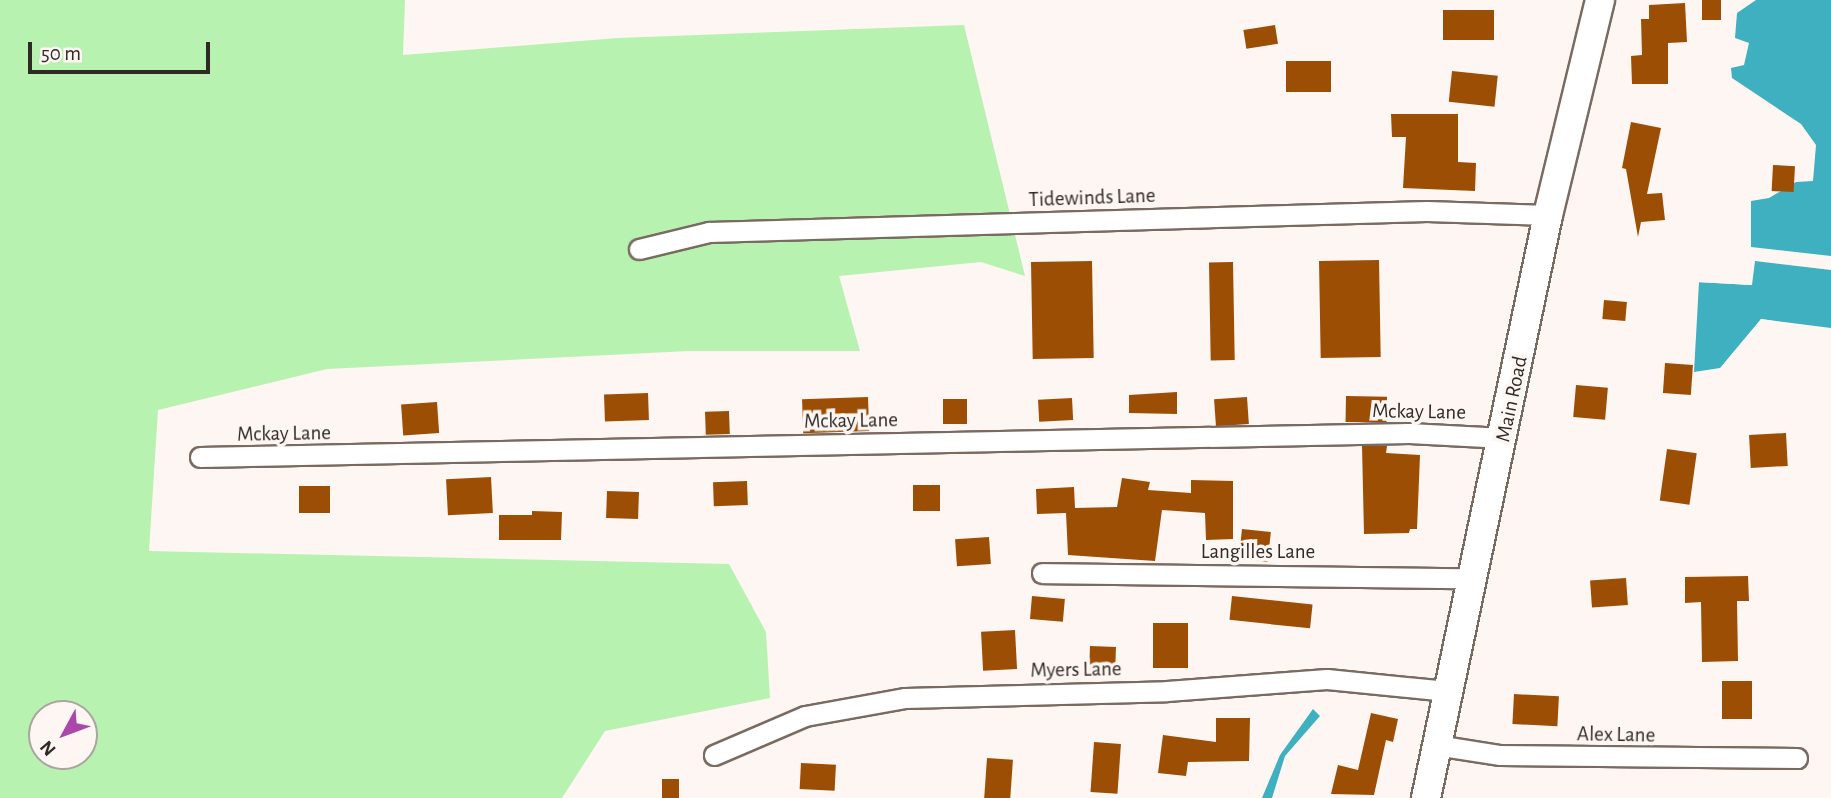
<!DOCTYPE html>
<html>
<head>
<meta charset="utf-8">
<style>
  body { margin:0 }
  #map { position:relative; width:1831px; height:798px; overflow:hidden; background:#fdf6f2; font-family:"Alegreya Sans",sans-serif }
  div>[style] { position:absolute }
  .green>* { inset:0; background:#b8f2b0 }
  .water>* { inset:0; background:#3fb0c0 }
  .pier>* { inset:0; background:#fdf6f2 }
  .building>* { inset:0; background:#9d4e05; transform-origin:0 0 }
  .roads { filter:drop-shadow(2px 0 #7a6b62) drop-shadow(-2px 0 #7a6b62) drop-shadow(0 2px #7a6b62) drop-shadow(0 -2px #7a6b62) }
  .minor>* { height:19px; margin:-9.5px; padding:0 9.5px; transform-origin:9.5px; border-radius:9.5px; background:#fff }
  .secondary>* { height:28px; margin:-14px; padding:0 14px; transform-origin:14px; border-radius:14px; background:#fff }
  span { translate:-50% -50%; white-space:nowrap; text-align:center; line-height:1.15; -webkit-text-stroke:7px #fdf6f2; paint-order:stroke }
  .street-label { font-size:21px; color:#302a26 }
  .north { position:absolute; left:28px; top:700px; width:70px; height:70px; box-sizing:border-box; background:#fdf6f2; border:2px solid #aba4a0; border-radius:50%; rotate:229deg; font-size:19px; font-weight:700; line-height:28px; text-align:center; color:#302a26 }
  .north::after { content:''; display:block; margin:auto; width:24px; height:32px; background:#ab46ab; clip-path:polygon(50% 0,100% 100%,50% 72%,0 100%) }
  .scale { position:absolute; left:28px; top:42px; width:182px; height:32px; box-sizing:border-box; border:4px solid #302a26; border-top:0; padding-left:9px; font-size:21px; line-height:24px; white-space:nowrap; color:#302a26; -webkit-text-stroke:5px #fdf6f2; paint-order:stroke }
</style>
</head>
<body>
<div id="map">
  <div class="green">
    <div style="clip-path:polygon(evenodd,0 0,405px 0,403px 55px,618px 38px,964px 25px,1025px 276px,981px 262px,839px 276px,860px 351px,689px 351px,327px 369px,158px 410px,149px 551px,729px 564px,766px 632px,770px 698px,605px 731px,562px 798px,0 798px,0 0,42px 714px,84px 714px,84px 756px,42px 756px,42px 714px)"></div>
  </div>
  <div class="water">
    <div style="clip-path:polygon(1756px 0,1831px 0,1831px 330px,1761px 319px,1720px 368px,1694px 372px,1699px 282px,1751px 285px,1751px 201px,1769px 198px,1796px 182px,1813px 181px,1816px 145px,1801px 124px,1732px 78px,1731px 68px,1744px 65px,1749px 43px,1735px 38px,1737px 13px)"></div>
    <div style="clip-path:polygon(1313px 709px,1320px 716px,1285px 756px,1272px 798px,1262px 798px,1280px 755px)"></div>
  </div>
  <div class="pier">
    <div style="clip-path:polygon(1751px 247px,1831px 256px,1831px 270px,1755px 261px,1752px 285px,1695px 282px,1748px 281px)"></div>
    <div style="clip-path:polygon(1761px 319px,1831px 328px,1831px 333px,1762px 323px,1726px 368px)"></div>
  </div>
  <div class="building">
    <div style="left:1702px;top:0;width:19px;height:20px"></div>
    <div style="clip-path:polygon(1685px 3px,1687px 42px,1668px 43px,1668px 84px,1632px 84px,1631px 56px,1642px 55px,1641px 19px,1649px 19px,1649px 5px)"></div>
    <div style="left:1443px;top:10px;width:51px;height:30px"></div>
    <div style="left:1275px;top:25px;width:19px;height:32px;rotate:81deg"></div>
    <div style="left:1286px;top:61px;width:45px;height:31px"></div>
    <div style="left:1452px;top:71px;width:46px;height:31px;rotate:6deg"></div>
    <div style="clip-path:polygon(1391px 114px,1458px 114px,1458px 162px,1476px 163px,1475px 191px,1403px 188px,1406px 137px,1392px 137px)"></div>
    <div style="clip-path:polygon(1631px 122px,1661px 128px,1647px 194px,1662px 193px,1665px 220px,1641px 222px,1638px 237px,1626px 169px,1622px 168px)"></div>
    <div style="left:1773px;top:165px;width:22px;height:26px;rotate:3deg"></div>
    <div style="left:1379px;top:260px;width:97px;height:60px;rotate:89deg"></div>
    <div style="left:1092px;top:261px;width:97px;height:61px;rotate:89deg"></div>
    <div style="left:1233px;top:262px;width:98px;height:24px;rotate:89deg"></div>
    <div style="left:1604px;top:300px;width:23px;height:19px;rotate:5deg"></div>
    <div style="left:1665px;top:363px;width:28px;height:30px;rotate:4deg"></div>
    <div style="left:1576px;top:385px;width:32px;height:32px;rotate:5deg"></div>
    <div style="clip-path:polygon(1177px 392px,1177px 414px,1129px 413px,1129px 395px)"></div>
    <div style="left:648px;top:393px;width:27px;height:44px;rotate:88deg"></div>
    <div style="left:1346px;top:396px;width:41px;height:26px;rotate:1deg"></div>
    <div style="left:868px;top:397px;width:34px;height:66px;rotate:88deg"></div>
    <div style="left:1247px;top:397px;width:27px;height:33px;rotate:86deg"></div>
    <div style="left:1072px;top:398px;width:22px;height:34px;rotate:87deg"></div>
    <div style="left:967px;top:399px;width:25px;height:24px;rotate:90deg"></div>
    <div style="left:437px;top:402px;width:31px;height:36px;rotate:86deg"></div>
    <div style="left:729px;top:411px;width:23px;height:24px;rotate:88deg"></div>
    <div style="left:1786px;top:433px;width:33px;height:37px;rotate:87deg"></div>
    <div style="clip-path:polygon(1362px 446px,1387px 446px,1386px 453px,1420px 455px,1417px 529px,1410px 529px,1409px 533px,1364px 534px)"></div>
    <div style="left:1667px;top:449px;width:30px;height:52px;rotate:8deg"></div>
    <div style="left:491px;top:477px;width:36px;height:45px;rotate:87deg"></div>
    <div style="clip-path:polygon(1122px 478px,1150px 482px,1148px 490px,1191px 493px,1191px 480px,1233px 481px,1233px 539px,1206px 540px,1205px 513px,1162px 510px,1155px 561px,1068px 555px,1066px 513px,1037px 514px,1036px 489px,1074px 487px,1075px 508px,1117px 507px)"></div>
    <div style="left:747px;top:481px;width:24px;height:34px;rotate:88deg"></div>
    <div style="left:940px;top:485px;width:26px;height:27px;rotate:90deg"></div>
    <div style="left:299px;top:486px;width:31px;height:27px"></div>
    <div style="left:607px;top:491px;width:32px;height:27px;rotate:2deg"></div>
    <div style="clip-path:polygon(532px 511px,562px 512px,561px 540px,499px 540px,499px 515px,532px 515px)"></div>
    <div style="left:1242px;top:529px;width:29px;height:30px;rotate:6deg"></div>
    <div style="left:989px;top:537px;width:27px;height:34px;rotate:86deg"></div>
    <div style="clip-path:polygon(1748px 576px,1749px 601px,1737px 601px,1738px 661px,1702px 662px,1701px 602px,1685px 603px,1685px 577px)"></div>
    <div style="left:1626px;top:578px;width:27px;height:36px;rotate:86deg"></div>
    <div style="left:1032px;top:596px;width:33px;height:23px;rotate:5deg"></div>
    <div style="left:1232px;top:596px;width:81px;height:24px;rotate:6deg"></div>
    <div style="left:1153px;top:623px;width:35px;height:45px"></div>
    <div style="left:1015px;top:630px;width:39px;height:34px;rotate:87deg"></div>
    <div style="left:1090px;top:646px;width:26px;height:25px;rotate:2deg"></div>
    <div style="left:1722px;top:681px;width:30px;height:38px"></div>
    <div style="left:1514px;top:694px;width:45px;height:30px;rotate:3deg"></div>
    <div style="clip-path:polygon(1371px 713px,1398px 719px,1393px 742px,1386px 740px,1374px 795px,1331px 794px,1338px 765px,1358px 770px)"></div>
    <div style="clip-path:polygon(1216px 718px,1250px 718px,1249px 761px,1188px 762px,1186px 776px,1158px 773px,1163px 735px,1216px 742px)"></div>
    <div style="left:1094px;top:742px;width:27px;height:50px;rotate:4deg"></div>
    <div style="left:987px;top:758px;width:26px;height:40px;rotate:4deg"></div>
    <div style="left:801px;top:763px;width:35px;height:26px;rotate:3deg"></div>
    <div style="left:662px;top:779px;width:17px;height:19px"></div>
  </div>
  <div class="roads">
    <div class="minor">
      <div style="left:639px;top:249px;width:72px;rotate:-13.7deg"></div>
      <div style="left:709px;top:232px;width:718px;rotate:-1.68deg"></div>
      <div style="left:1427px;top:211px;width:121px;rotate:1.9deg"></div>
      <div style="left:200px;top:457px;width:1209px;rotate:-1.14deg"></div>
      <div style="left:1409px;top:433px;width:95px;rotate:3deg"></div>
      <div style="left:1042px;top:573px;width:431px;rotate:0.7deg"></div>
      <div style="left:1436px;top:745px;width:65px;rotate:8.9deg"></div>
      <div style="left:1500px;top:755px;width:297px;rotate:0.6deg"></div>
      <div style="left:714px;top:755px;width:99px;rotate:-23.2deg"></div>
      <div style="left:805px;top:716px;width:102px;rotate:-10.2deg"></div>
      <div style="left:905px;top:698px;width:262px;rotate:-1.5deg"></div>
      <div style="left:1167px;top:691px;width:160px;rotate:-4.3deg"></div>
      <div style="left:1327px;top:679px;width:121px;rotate:5.7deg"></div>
    </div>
    <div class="secondary">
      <div style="left:1426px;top:798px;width:596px;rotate:-78.18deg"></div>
      <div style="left:1548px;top:215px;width:221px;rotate:-76.4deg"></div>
    </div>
  </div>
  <div class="street-label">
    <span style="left:1092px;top:198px;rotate:-2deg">Tidewinds Lane</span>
    <span style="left:1512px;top:399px;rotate:-78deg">Main Road</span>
    <span style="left:1419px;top:412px;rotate:1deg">Mckay Lane</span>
    <span style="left:851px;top:421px;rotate:-1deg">Mckay Lane</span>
    <span style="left:284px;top:434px;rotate:-1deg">Mckay Lane</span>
    <span style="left:1258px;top:552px">Langilles Lane</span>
    <span style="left:1076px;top:670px;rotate:-1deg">Myers Lane</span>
    <span style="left:1616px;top:735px;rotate:1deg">Alex Lane</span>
  </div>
  <div class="north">N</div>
  <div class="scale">50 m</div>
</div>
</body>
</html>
